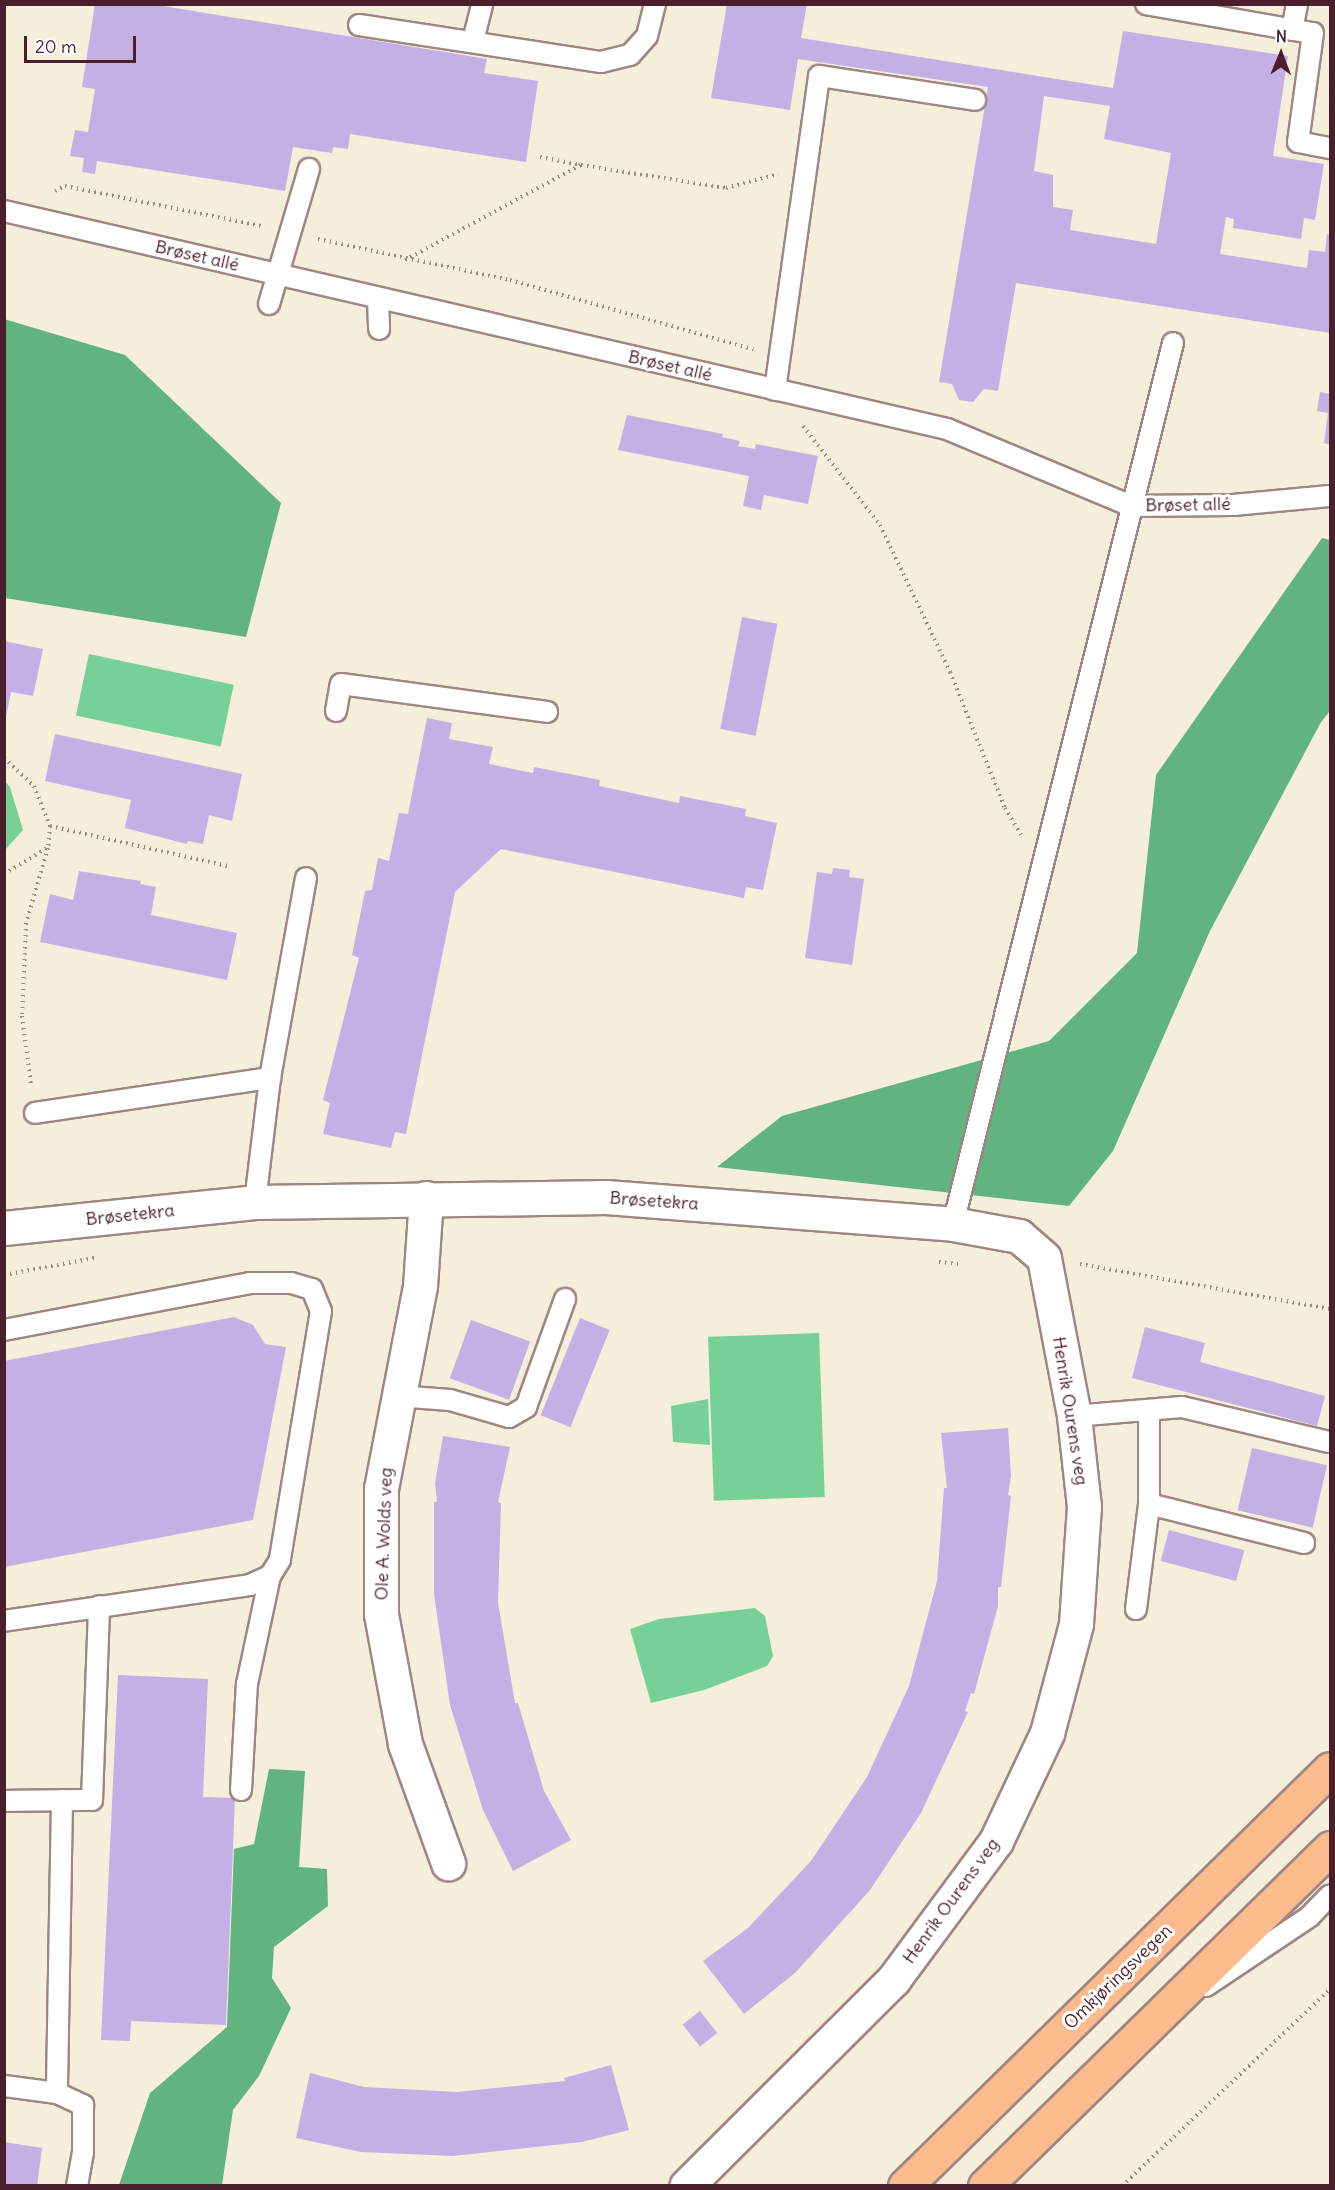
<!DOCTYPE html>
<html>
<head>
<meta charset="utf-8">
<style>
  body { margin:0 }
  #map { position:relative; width:1335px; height:2190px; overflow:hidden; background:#f4eedb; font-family:Delius,sans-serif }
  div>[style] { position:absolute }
  .green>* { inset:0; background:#77d197; transform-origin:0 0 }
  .forest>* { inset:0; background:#61b380 }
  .building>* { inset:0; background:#c4b0e5; transform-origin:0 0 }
  .path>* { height:4px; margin-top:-2px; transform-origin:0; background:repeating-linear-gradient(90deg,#9f8683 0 1.5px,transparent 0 6px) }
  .roads { filter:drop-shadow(2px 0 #9f8683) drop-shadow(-2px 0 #9f8683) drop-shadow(0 2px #9f8683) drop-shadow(0 -2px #9f8683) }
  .service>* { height:20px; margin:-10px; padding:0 10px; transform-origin:10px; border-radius:10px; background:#fff }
  .minor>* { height:33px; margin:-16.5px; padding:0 16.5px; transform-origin:16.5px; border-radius:16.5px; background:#fff }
  .trunk>* { height:33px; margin:-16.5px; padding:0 16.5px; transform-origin:16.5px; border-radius:16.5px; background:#fbbb8d }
  span { translate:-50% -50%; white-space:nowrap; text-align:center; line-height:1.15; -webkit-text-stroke:6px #fff; paint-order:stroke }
  .street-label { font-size:18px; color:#4a1f2b }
  .frame { position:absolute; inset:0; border:6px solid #4a1f2b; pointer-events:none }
  .north { position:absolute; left:1251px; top:24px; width:60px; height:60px; -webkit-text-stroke:4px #fff; paint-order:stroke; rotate:1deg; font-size:16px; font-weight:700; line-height:24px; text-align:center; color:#4a1f2b }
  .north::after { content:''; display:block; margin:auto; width:21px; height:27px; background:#4a1f2b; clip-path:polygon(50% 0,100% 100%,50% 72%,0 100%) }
  .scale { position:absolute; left:24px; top:36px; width:112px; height:27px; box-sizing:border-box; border:3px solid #4a1f2b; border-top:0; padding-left:8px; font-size:18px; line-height:21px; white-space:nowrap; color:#4a1f2b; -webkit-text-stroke:4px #fff; paint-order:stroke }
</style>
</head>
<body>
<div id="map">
  <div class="green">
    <div style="left:89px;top:654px;width:148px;height:63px;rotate:12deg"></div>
    <div style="clip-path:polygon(5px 781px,10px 787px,23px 830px,5px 850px)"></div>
    <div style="left:819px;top:1333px;width:164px;height:111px;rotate:88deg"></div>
    <div style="clip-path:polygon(708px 1399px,710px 1445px,673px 1442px,671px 1406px)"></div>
    <div style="clip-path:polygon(755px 1608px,765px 1616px,773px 1656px,767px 1666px,704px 1690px,651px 1703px,630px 1629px,659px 1619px)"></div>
  </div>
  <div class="forest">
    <div style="clip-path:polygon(4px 319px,125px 355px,281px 503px,246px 637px,5px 598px)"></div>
    <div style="clip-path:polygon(1322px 538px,1330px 540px,1330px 711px,1321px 722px,1210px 931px,1113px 1151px,1069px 1206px,717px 1167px,782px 1116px,1049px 1041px,1137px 953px,1156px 775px)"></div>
    <div style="clip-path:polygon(269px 1769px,305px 1771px,299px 1867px,327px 1869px,328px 1906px,274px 1947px,272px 1978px,291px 2008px,259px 2076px,233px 2110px,222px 2185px,119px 2185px,150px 2093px,227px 2027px,234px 1849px,254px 1844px)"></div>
  </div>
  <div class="building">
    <div style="clip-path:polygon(95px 4px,151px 4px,487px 59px,484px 73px,538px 81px,526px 162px,350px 134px,348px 149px,333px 147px,332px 153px,293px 147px,285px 191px,97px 161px,95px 174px,82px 172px,84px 158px,70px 156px,75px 130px,88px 132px,95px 89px,82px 87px)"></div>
    <div style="clip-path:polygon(evenodd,727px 4px,807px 4px,801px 38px,1113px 88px,1123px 31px,1288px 56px,1273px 156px,1324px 164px,1315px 220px,1304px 218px,1301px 239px,1233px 228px,1234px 219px,1226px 217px,1220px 254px,1307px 268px,1309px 250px,1325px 252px,1327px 234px,1330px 235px,1330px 333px,1016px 283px,998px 391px,984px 389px,973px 402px,959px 400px,952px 384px,939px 382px,988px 87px,798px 59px,790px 110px,711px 98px,727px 4px,1044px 96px,1110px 106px,1104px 139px,1171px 153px,1156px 244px,1070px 230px,1073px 210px,1053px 207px,1053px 175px,1034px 171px,1044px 96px)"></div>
    <div style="clip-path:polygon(1320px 392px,1330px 394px,1330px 445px,1324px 443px,1328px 413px,1317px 411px)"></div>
    <div style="clip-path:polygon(627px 415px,723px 434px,722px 437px,740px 441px,738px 446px,755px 449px,756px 444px,818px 456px,808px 504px,764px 495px,761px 510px,743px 506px,749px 476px,618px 450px)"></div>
    <div style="left:742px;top:617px;width:36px;height:114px;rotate:11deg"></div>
    <div style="clip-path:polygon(4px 641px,43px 649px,33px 696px,11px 692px,6px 717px)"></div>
    <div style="clip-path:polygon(427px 718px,452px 723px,449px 739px,493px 747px,489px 764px,533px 773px,534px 767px,600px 780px,599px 786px,679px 803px,680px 796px,746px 809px,745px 816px,777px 823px,763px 890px,746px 887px,744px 898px,501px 849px,455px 892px,406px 1134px,395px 1132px,391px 1148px,323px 1134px,330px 1103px,323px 1100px,359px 958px,352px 955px,365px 891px,372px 890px,378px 858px,389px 861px,399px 813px,408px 814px)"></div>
    <div style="clip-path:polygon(55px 734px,242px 774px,232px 821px,209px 815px,203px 844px,188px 841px,187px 844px,125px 828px,131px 800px,45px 781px)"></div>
    <div style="clip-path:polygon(833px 868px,850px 870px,849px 877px,864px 879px,852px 965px,805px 958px,817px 872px,832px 874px)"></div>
    <div style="clip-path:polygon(79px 871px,141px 881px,140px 884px,156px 887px,151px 915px,237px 933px,227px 980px,40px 942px,50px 894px,73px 900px)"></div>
    <div style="clip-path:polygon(234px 1317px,253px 1325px,265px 1344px,286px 1347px,253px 1520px,4px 1567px,4px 1361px)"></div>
    <div style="left:580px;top:1318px;width:32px;height:105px;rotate:22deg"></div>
    <div style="left:471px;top:1320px;width:63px;height:62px;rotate:20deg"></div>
    <div style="clip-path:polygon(1145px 1327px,1205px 1343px,1200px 1362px,1325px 1396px,1317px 1426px,1132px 1378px)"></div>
    <div style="clip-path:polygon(1008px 1428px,1011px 1476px,1008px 1495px,1011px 1496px,1001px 1587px,998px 1587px,998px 1606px,974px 1694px,971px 1693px,965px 1711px,968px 1712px,921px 1813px,870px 1890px,796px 1972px,744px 2014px,703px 1961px,748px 1928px,811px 1861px,867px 1777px,909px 1686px,937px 1581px,944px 1488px,947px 1488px,941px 1433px)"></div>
    <div style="clip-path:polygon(443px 1436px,510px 1447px,498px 1502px,501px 1503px,498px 1603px,515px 1703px,518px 1703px,544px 1791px,571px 1840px,513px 1871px,483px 1810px,450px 1705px,434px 1594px,434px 1502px,437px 1502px,435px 1483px)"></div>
    <div style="left:1252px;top:1448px;width:77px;height:64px;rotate:13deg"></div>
    <div style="left:1169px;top:1530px;width:78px;height:32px;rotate:15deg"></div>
    <div style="clip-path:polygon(118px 1675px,208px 1679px,203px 1797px,235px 1798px,226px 2025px,131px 2021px,130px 2041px,101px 2040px)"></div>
    <div style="left:700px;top:2011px;width:28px;height:22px;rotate:52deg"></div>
    <div style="clip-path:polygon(611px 2065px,629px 2130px,582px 2142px,453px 2156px,361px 2152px,296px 2138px,310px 2073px,364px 2087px,457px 2092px,565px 2081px,564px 2078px)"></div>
    <div style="clip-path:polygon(4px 2142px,42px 2148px,37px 2186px,4px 2186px)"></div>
  </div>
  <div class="path">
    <div style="left:540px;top:157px;width:42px;rotate:11deg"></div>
    <div style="left:55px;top:191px;width:11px;rotate:-27deg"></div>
    <div style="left:65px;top:186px;width:200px;rotate:11.5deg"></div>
    <div style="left:318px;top:239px;width:196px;rotate:12.1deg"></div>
    <div style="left:510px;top:280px;width:253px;rotate:15.9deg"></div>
    <div style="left:405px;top:260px;width:200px;rotate:-28.4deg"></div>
    <div style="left:581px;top:165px;width:147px;rotate:9deg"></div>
    <div style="left:726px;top:188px;width:54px;rotate:-15.1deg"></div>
    <div style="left:803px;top:426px;width:125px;rotate:52.1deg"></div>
    <div style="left:880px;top:525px;width:163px;rotate:64.5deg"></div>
    <div style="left:950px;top:672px;width:147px;rotate:68deg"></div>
    <div style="left:1005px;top:808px;width:31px;rotate:59deg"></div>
    <div style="left:4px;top:758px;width:41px;rotate:43deg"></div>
    <div style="left:34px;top:786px;width:43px;rotate:68.2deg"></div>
    <div style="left:50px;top:826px;width:22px;rotate:95deg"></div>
    <div style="left:48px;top:848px;width:78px;rotate:106.3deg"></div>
    <div style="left:26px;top:923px;width:93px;rotate:92.5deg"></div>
    <div style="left:22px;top:1016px;width:70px;rotate:82.6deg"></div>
    <div style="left:50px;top:826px;width:182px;rotate:12.7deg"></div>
    <div style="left:4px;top:874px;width:50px;rotate:-31.2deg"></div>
    <div style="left:939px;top:1262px;width:19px;rotate:6deg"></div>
    <div style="left:1080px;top:1264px;width:254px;rotate:10.2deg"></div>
    <div style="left:4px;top:1275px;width:92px;rotate:-10.7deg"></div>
    <div style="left:1122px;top:2186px;width:286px;rotate:-43.4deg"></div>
  </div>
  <div class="roads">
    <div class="service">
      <div style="left:1146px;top:4px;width:169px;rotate:9.9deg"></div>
      <div style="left:1313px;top:33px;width:110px;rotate:97.8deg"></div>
      <div style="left:1298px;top:142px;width:33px;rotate:11deg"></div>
      <div style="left:359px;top:25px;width:245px;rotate:8.7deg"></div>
      <div style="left:601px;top:62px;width:30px;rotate:-14deg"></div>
      <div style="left:630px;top:55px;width:25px;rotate:-48deg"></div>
      <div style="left:647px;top:36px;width:33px;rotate:-76deg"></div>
      <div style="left:1292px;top:30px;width:26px;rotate:-79deg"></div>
      <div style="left:473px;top:41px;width:38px;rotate:-76deg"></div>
      <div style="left:4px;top:211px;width:968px;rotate:13.02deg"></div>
      <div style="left:947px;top:429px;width:199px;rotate:22.7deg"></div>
      <div style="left:1131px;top:506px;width:102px;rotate:-0.6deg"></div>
      <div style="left:1233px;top:505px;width:97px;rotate:-5.3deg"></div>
      <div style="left:378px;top:298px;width:31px;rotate:88deg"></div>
      <div style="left:269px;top:304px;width:141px;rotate:-73.5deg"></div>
      <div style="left:775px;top:390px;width:317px;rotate:-82deg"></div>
      <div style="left:819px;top:76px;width:158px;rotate:8.7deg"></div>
      <div style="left:336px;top:711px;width:27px;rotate:-80deg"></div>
      <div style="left:341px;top:684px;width:208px;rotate:7.7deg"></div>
      <div style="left:35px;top:1113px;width:238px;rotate:-8.5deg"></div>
      <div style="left:255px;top:1202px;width:125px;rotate:-83.1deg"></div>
      <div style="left:270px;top:1078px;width:203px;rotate:-79.8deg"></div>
      <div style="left:953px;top:1224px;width:908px;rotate:-75.98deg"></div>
      <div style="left:4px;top:1330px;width:250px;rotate:-10.8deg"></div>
      <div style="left:250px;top:1283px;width:41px"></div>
      <div style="left:291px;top:1283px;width:22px;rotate:16deg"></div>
      <div style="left:312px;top:1289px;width:24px;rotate:68deg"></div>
      <div style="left:321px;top:1311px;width:252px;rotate:99.4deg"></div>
      <div style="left:280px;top:1560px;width:19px;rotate:122deg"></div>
      <div style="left:270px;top:1576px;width:22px;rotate:156deg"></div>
      <div style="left:250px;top:1585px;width:249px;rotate:171.7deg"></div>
      <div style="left:397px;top:1396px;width:53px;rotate:4.3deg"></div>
      <div style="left:450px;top:1400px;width:61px;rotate:16.1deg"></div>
      <div style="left:509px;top:1417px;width:20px;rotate:-30deg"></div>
      <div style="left:526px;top:1407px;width:115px;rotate:-70.1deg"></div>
      <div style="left:1149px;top:1410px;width:94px;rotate:90deg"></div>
      <div style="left:1149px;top:1504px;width:160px;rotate:14.1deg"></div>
      <div style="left:1074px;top:1416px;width:108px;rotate:-4.8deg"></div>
      <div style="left:1182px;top:1407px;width:151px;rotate:13.4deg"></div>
      <div style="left:1136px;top:1609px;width:106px;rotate:-82.9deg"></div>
      <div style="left:241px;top:1790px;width:106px;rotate:-86.8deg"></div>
      <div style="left:247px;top:1684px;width:110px;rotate:-78deg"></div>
      <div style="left:62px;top:1800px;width:293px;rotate:91deg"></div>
      <div style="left:57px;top:2093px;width:29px;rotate:25deg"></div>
      <div style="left:83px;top:2105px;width:47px;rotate:90deg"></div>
      <div style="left:83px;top:2152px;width:35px;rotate:100deg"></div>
      <div style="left:4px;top:1801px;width:88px;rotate:-0.7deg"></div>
      <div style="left:92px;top:1800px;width:194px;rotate:-87.9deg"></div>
      <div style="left:1206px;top:1986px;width:124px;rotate:-33.8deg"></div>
      <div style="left:1309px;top:1917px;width:30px;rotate:-46deg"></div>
      <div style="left:4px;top:2086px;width:53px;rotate:7.5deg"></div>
    </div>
    <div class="minor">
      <div style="left:426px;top:1198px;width:88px;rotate:93.9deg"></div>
      <div style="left:420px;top:1286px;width:206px;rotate:100.9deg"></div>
      <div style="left:381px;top:1488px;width:126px;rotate:90deg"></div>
      <div style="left:381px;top:1614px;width:132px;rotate:79.5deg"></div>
      <div style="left:405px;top:1744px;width:127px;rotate:70.1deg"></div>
      <div style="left:4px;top:1228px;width:252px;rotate:-5.9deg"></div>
      <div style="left:255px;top:1202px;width:351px;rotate:-0.8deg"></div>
      <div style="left:606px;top:1197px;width:348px;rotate:4.4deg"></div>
      <div style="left:953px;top:1224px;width:67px;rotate:10.3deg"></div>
      <div style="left:1019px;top:1236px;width:33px;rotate:41deg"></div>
      <div style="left:1044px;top:1258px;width:161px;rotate:79.2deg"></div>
      <div style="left:1074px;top:1416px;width:91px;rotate:83.7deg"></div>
      <div style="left:1084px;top:1506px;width:118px;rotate:93.9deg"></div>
      <div style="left:1076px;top:1624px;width:113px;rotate:104.9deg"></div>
      <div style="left:1047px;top:1733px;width:119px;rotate:115.3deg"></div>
      <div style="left:996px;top:1841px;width:172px;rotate:126.5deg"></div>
      <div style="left:894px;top:1979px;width:293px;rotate:135.1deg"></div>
    </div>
    <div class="trunk">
      <div style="left:905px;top:2186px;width:595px;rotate:-44.46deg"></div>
      <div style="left:985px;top:2186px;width:483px;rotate:-44.4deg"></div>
    </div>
  </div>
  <div class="street-label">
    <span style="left:197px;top:256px;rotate:13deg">Brøset allé</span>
    <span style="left:670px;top:366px;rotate:13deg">Brøset allé</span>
    <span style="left:1188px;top:505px;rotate:-1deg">Brøset allé</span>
    <span style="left:654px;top:1201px;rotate:4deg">Brøsetekra</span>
    <span style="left:130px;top:1215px;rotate:-6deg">Brøsetekra</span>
    <span style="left:1070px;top:1411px;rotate:81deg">Henrik Ourens veg</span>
    <span style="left:384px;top:1534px;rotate:-88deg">Ole A. Wolds veg</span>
    <span style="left:951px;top:1901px;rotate:-54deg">Henrik Ourens veg</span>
    <span style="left:1118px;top:1977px;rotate:-44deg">Omkjøringsvegen</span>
  </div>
  <div class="frame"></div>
  <div class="north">N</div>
  <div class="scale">20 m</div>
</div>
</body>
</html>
